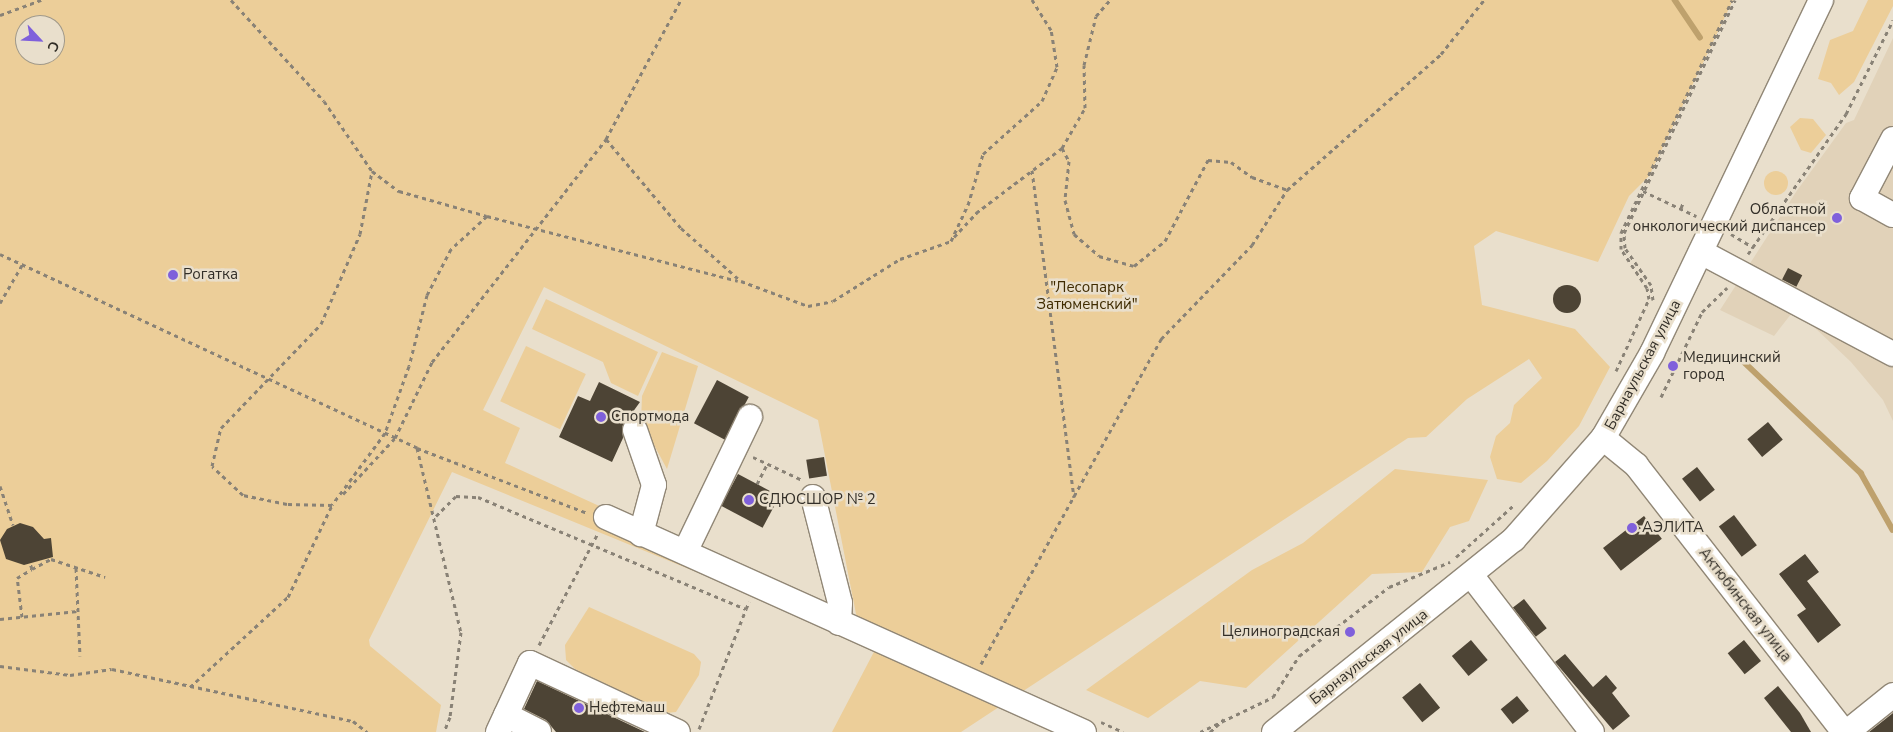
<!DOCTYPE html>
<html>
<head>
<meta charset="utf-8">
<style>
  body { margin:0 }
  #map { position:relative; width:1893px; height:732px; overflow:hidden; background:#e9dfcc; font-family:"Nunito Sans",sans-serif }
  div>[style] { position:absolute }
  .built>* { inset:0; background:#e1d2b9 }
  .green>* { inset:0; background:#ecce99; transform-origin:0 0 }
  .round { border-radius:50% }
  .stream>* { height:5.5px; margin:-2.75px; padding:0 2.75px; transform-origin:2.75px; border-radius:2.75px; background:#bea16d }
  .building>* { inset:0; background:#4d4435; transform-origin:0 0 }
  .path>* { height:3px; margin-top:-1.5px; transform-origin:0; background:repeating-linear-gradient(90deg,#898276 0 4px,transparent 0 8px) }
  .roads { filter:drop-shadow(1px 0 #918776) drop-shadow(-1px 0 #918776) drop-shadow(0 1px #918776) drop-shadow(0 -1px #918776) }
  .minor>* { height:24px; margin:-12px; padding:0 12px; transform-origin:12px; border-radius:12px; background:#fff }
  .dots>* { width:14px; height:14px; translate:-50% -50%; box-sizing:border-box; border:2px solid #e9dfcc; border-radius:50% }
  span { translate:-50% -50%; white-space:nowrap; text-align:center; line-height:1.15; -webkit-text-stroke:5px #e9dfcc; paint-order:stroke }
  .poi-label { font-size:15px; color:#332f28 }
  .right { translate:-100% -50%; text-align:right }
  .left { translate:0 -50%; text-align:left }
  .park-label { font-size:15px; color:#3f2b00 }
  .street-label { font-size:15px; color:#332f28 }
  .north { position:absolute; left:15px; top:15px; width:50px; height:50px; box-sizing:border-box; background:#e9dfcc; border:1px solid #a0998a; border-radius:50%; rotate:115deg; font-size:14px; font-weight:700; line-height:20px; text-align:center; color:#332f28 }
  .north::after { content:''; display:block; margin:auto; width:18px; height:22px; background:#7f60db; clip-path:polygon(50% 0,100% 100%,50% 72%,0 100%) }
</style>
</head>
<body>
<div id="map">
  <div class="built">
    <div style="clip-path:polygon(1893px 38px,1893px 421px,1883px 400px,1851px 362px,1795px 309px,1774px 336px,1720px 310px,1796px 192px,1846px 123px,1854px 120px)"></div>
  </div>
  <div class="green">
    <div style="clip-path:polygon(evenodd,0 0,1733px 0,1649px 176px,1629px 196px,1598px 262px,1496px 231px,1474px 246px,1482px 305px,1575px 329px,1610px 367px,1579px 426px,1547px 461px,1521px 483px,1497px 479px,1490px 457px,1496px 436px,1510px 423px,1514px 405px,1542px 378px,1529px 359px,1467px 399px,1426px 437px,1408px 438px,961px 732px,832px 732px,877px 646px,452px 472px,369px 640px,370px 646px,441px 705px,436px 732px,0 732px,0 0,25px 25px,55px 25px,55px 55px,25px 55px,25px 25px,0 0,544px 287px,818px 420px,858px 624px,505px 463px,520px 428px,483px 410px,544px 287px)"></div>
    <div style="clip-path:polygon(1868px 0,1893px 0,1893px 6px,1854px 82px,1839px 95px,1831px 83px,1818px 79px,1830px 40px,1853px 31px)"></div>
    <div style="clip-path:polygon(1800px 118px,1813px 119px,1826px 135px,1811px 153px,1801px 150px,1790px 127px)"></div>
    <div class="round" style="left:1764px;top:171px;width:24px;height:24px"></div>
    <div style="clip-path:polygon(546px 299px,658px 352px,638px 396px,611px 383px,603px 362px,532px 329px)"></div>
    <div style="left:526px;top:346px;width:66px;height:61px;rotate:25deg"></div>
    <div style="clip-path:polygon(662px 352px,698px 366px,667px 469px,641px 421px,642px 396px)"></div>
    <div style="clip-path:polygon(1395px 469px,1488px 480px,1469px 521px,1450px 527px,1422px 572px,1372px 574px,1246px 688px,1200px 681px,1148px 718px,1086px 690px,1252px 570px,1303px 543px)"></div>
    <div style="clip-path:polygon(589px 607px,694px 654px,701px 662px,699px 675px,676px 712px,666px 713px,575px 669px,566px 660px,565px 645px)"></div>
  </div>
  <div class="stream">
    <div style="left:1675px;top:0;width:45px;rotate:56deg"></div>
    <div style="left:1743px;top:361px;width:163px;rotate:43.5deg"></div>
    <div style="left:1861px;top:473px;width:65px;rotate:60.7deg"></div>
  </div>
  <div class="building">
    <div style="left:1788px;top:268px;width:16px;height:13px;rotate:27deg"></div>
    <div class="round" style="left:1553px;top:285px;width:28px;height:28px"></div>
    <div style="left:717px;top:380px;width:36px;height:49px;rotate:28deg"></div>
    <div style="clip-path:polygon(599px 382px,640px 402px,622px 427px,623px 438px,612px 462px,559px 437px,578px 396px,590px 401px)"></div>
    <div style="left:1768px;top:422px;width:23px;height:27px;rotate:50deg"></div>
    <div style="left:824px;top:457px;width:19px;height:18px;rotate:81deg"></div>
    <div style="left:1697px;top:467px;width:29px;height:19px;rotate:52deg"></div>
    <div style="left:738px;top:474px;width:47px;height:36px;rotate:28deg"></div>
    <div style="left:1734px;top:515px;width:38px;height:19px;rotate:53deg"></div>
    <div style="left:1644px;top:516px;width:29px;height:52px;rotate:52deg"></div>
    <div style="clip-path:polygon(20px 523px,33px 527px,44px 539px,51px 538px,53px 557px,24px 565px,6px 559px,0 540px,7px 529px)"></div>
    <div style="clip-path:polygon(1805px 554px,1819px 572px,1807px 581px,1841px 625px,1818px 643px,1797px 615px,1806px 609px,1779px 574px)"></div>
    <div style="left:1524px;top:599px;width:37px;height:14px;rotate:52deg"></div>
    <div style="left:1471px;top:640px;width:26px;height:25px;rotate:50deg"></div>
    <div style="left:1744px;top:640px;width:27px;height:21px;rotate:51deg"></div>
    <div style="clip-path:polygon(1565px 654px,1593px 687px,1606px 675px,1617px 688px,1612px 693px,1630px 716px,1613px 730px,1555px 662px)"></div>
    <div style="clip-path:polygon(537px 681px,645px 732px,556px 732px,546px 720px,524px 709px)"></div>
    <div style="left:1420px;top:683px;width:32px;height:23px;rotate:51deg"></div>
    <div style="clip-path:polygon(1778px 686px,1800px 713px,1811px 732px,1791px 732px,1764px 698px)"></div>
    <div style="left:1517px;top:696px;width:19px;height:21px;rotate:51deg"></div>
    <div style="clip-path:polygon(1893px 713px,1893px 732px,1869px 732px)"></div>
  </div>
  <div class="path">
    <div style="left:231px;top:0;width:137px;rotate:47.4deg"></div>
    <div style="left:324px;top:101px;width:85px;rotate:55.6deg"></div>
    <div style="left:372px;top:171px;width:34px;rotate:37deg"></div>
    <div style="left:399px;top:191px;width:91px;rotate:15.9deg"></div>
    <div style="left:487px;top:216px;width:49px;rotate:137.5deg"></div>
    <div style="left:451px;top:249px;width:52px;rotate:117.6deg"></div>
    <div style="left:427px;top:295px;width:73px;rotate:104.2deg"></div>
    <div style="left:409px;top:366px;width:71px;rotate:109.7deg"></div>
    <div style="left:385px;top:433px;width:89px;rotate:126.4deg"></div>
    <div style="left:332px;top:505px;width:45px;rotate:-178.7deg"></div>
    <div style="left:287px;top:504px;width:45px;rotate:-168.4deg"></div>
    <div style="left:243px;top:495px;width:42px;rotate:-136.9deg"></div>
    <div style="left:212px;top:466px;width:39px;rotate:-77deg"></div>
    <div style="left:221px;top:428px;width:144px;rotate:-46.1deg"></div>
    <div style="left:321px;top:324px;width:98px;rotate:-66.6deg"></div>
    <div style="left:360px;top:234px;width:64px;rotate:-79.2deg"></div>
    <div style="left:0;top:15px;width:44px;rotate:-20.1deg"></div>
    <div style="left:606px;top:139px;width:116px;rotate:49.9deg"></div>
    <div style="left:681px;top:228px;width:80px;rotate:41.5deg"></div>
    <div style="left:741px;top:281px;width:72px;rotate:20.5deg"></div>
    <div style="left:808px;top:306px;width:25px;rotate:-11deg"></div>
    <div style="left:833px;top:301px;width:79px;rotate:-32.1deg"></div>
    <div style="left:900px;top:259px;width:54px;rotate:-19.4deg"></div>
    <div style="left:951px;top:241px;width:40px;rotate:-65deg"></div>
    <div style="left:968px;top:205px;width:53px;rotate:-73.6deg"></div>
    <div style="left:983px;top:154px;width:79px;rotate:-41.9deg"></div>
    <div style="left:1042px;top:101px;width:37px;rotate:-66deg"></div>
    <div style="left:1057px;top:67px;width:37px;rotate:-99deg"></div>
    <div style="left:1051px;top:30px;width:36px;rotate:-122deg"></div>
    <div style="left:1062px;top:148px;width:15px;rotate:62deg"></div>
    <div style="left:1069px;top:161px;width:39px;rotate:96deg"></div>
    <div style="left:1065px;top:200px;width:35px;rotate:75deg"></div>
    <div style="left:1074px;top:234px;width:33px;rotate:41deg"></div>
    <div style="left:1099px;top:256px;width:36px;rotate:16deg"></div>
    <div style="left:1134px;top:266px;width:40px;rotate:-39deg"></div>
    <div style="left:1165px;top:241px;width:92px;rotate:-62deg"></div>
    <div style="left:1208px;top:160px;width:23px;rotate:5deg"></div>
    <div style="left:1231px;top:162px;width:26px;rotate:36deg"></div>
    <div style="left:1252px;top:177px;width:37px;rotate:20deg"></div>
    <div style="left:1032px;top:170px;width:330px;rotate:82.7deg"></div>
    <div style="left:1643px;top:191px;width:59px;rotate:25.3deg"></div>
    <div style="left:1681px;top:208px;width:5px;rotate:-68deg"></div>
    <div style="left:487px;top:216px;width:259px;rotate:14.5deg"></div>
    <div style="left:1731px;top:234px;width:26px;rotate:31deg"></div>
    <div style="left:954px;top:237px;width:33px;rotate:-47deg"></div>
    <div style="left:976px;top:213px;width:108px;rotate:-37.1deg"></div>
    <div style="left:1062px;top:148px;width:46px;rotate:-60.1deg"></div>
    <div style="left:1085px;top:108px;width:43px;rotate:-91.3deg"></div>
    <div style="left:1084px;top:65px;width:50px;rotate:-76.2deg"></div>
    <div style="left:1096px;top:16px;width:21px;rotate:-49deg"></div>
    <div style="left:0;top:254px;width:460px;rotate:24.9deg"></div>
    <div style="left:417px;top:448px;width:182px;rotate:20.9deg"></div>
    <div style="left:1748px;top:254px;width:171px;rotate:-55deg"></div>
    <div style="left:1846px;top:114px;width:105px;rotate:-63.4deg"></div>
    <div style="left:1653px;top:300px;width:15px;rotate:-98deg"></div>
    <div style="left:1651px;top:285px;width:45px;rotate:-125.1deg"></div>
    <div style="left:1625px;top:248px;width:15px;rotate:-94deg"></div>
    <div style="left:1624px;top:233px;width:258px;rotate:-64.5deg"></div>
    <div style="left:0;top:303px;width:44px;rotate:-59.9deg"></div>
    <div style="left:1616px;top:371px;width:79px;rotate:-65.4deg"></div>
    <div style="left:1649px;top:299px;width:11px;rotate:-100deg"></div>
    <div style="left:1647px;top:288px;width:47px;rotate:-123.7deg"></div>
    <div style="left:1621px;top:249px;width:16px;rotate:-90deg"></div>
    <div style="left:1621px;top:233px;width:258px;rotate:-64.5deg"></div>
    <div style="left:1661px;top:397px;width:94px;rotate:-64.2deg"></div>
    <div style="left:1702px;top:312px;width:35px;rotate:-44deg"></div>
    <div style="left:417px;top:448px;width:189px;rotate:76.6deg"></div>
    <div style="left:461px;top:632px;width:86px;rotate:97.4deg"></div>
    <div style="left:450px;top:717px;width:16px;rotate:112deg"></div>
    <div style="left:753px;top:457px;width:54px;rotate:25.1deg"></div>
    <div style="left:757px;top:484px;width:22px;rotate:-63deg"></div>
    <div style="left:0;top:486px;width:41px;rotate:71.6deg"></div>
    <div style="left:343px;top:494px;width:76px;rotate:-47.1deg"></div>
    <div style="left:395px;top:438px;width:85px;rotate:-64deg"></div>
    <div style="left:432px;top:362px;width:283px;rotate:-52deg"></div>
    <div style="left:606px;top:139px;width:158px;rotate:-61.7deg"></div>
    <div style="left:436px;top:516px;width:28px;rotate:-45deg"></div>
    <div style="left:456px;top:496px;width:22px;rotate:3deg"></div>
    <div style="left:478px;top:497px;width:290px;rotate:22.7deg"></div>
    <div style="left:746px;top:609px;width:8px;rotate:-67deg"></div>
    <div style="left:1456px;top:557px;width:79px;rotate:-41.9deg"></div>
    <div style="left:76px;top:568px;width:88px;rotate:87.4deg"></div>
    <div style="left:32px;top:569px;width:21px;rotate:-28deg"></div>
    <div style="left:51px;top:559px;width:57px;rotate:18.4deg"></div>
    <div style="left:22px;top:617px;width:39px;rotate:-97deg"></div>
    <div style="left:17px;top:578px;width:17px;rotate:-31deg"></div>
    <div style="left:32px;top:569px;width:6px;rotate:-108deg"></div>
    <div style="left:0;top:619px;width:78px;rotate:-5.9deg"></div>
    <div style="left:539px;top:645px;width:127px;rotate:-62.2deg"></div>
    <div style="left:981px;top:664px;width:372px;rotate:-61deg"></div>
    <div style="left:1161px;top:339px;width:131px;rotate:-45.9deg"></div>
    <div style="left:1252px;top:245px;width:65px;rotate:-57.5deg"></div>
    <div style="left:1287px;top:190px;width:205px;rotate:-41.4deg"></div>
    <div style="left:1441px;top:54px;width:69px;rotate:-51.5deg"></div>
    <div style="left:0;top:666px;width:71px;rotate:7.3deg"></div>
    <div style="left:70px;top:675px;width:42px;rotate:-8.1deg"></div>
    <div style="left:112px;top:669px;width:247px;rotate:12.2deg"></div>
    <div style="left:353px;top:721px;width:18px;rotate:38deg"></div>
    <div style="left:190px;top:687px;width:133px;rotate:-42.6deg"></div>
    <div style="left:288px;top:597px;width:102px;rotate:-64.4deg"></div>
    <div style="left:1101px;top:722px;width:24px;rotate:24deg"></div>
    <div style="left:699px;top:729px;width:129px;rotate:-68.6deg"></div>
    <div style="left:1200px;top:732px;width:81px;rotate:-25.6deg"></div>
    <div style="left:1273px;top:697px;width:49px;rotate:-57.6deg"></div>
    <div style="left:1299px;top:656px;width:113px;rotate:-37.5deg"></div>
    <div style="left:1389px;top:587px;width:66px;rotate:-22.3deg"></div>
    <div style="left:1210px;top:732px;width:19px;rotate:-43deg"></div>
  </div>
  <div class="roads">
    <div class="minor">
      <div style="left:1893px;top:139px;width:67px;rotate:117.7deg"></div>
      <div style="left:1862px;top:198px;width:35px;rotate:29deg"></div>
      <div style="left:1701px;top:252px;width:217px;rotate:28deg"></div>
      <div style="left:635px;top:430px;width:58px;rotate:70.9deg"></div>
      <div style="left:654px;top:485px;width:51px;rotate:104.9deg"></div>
      <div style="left:1603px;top:438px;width:43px;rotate:39.3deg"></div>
      <div style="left:1636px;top:465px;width:338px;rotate:52.1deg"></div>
      <div style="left:813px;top:497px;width:109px;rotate:75.7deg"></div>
      <div style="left:840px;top:603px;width:20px;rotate:93deg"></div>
      <div style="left:606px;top:517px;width:524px;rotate:24.22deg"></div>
      <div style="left:685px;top:552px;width:150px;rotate:-64.3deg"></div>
      <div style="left:1471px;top:575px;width:198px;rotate:52.4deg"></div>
      <div style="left:506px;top:715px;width:37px;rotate:27deg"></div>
      <div style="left:498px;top:732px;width:76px;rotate:-65.1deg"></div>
      <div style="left:530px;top:663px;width:163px;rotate:25deg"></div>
      <div style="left:1274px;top:732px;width:308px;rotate:-38.8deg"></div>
      <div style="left:1514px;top:539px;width:135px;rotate:-48.6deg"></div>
      <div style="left:1603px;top:438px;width:98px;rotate:-60deg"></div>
      <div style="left:1652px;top:353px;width:391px;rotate:-64.4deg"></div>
      <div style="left:1847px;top:732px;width:59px;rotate:-38.8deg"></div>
    </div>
  </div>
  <div class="dots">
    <div style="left:1837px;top:218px;background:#7f60db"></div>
    <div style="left:173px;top:275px;background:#7f60db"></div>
    <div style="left:1673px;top:366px;background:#7f60db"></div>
    <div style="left:601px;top:417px;background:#7f60db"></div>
    <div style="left:749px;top:500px;background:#7f60db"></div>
    <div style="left:1632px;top:528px;background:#7f60db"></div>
    <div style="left:1350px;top:632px;background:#7f60db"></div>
    <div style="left:579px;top:708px;background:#7f60db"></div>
  </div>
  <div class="poi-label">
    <span class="right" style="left:1826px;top:218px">Областной<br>онкологический диспансер</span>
    <span class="left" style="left:183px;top:275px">Рогатка</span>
    <span class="left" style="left:1683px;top:366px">Медицинский<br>город</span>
    <span class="left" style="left:611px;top:417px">Спортмода</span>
    <span class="left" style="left:759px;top:500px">СДЮСШОР № 2</span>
    <span class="left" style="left:1642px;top:528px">АЭЛИТА</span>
    <span class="right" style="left:1340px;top:632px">Целиноградская</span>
    <span class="left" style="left:589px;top:708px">Нефтемаш</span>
  </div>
  <div class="park-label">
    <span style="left:1087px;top:296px">"Лесопарк<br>Затюменский"</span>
  </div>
  <div class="street-label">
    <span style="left:1643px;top:365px;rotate:-62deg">Барнаульская улица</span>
    <span style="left:1745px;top:605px;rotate:52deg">Актюбинская улица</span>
    <span style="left:1369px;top:657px;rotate:-38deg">Барнаульская улица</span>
  </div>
  <div class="north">С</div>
</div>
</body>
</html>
